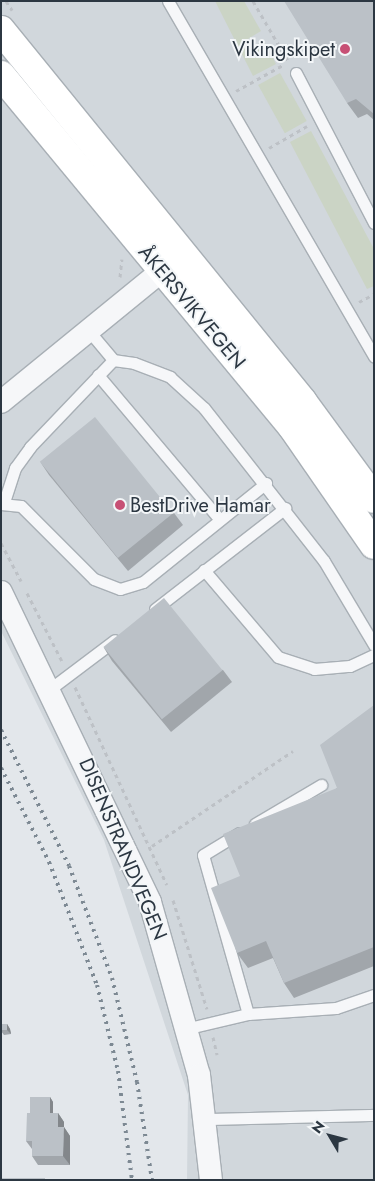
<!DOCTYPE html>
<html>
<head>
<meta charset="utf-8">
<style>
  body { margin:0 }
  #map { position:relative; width:375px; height:1181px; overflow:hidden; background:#e3e7eb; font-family:Jost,sans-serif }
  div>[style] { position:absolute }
  .built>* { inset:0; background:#d1d7dc }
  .green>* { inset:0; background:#cbd4c5; transform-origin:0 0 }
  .path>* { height:3px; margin-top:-1.5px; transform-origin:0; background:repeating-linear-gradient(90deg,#bdc1c6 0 4px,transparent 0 8px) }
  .roads { filter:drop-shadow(1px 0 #a8afb5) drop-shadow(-1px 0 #a8afb5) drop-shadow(0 1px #a8afb5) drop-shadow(0 -1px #a8afb5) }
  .lane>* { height:11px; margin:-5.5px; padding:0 5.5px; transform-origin:5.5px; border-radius:5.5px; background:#f6f7f9 }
  .street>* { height:22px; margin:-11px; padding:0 11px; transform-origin:11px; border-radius:11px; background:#f6f7f9 }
  .secondary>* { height:28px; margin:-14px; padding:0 14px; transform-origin:14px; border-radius:14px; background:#fff }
  .rail>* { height:4px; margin-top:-2px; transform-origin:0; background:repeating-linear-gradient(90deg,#7d8993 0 2.5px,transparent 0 7.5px) }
  .wall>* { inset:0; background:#a1a6ab }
  .shaded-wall>* { inset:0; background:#83878b }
  .building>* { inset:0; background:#bbc1c7; transform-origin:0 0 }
  .dots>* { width:14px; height:14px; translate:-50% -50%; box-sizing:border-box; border:2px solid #f3f6f8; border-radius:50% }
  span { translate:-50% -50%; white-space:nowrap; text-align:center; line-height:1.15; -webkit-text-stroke:4px #f3f6f8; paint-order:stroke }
  .poi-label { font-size:20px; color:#2c3742 }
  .right { translate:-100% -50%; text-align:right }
  .left { translate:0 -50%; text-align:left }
  .street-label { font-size:20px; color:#2c3742 }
  .frame { position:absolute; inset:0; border:2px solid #2c3742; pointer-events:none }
  .north { position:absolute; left:305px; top:1111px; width:50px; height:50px; -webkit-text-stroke:4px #f3f6f8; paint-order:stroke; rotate:307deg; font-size:14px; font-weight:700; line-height:20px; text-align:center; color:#2c3742 }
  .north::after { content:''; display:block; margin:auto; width:18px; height:22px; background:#2c3742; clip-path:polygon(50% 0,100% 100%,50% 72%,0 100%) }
</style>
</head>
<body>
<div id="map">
  <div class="built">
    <div style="clip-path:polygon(1px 1px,374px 1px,374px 1180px,187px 1180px,188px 1095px,104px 840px,1px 631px)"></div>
  </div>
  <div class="green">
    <div style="clip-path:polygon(215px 1px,244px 1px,261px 31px,248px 39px,252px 47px,264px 41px,276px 64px,253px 76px)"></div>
    <div style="left:280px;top:73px;width:55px;height:25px;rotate:61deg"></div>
    <div style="clip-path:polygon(311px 131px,374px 249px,374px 286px,367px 289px,290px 142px)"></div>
  </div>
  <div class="path">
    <div style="left:6px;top:1px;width:11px;rotate:56deg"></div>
    <div style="left:253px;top:1px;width:69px;rotate:59.7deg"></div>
    <div style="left:236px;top:91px;width:54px;rotate:-29deg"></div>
    <div style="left:269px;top:148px;width:44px;rotate:-30.1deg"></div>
    <div style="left:120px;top:277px;width:18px;rotate:-84deg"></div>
    <div style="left:359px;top:302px;width:17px;rotate:-28deg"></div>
    <div style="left:1px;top:543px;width:43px;rotate:62.2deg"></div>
    <div style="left:27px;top:593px;width:76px;rotate:62.8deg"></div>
    <div style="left:75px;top:687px;width:218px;rotate:65.1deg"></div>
    <div style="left:152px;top:846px;width:170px;rotate:-34deg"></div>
    <div style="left:173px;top:900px;width:114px;rotate:72.7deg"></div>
    <div style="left:213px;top:1037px;width:18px;rotate:77deg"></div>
  </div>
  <div class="roads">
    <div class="lane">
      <div style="left:168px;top:1px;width:411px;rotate:59.9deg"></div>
      <div style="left:296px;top:73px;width:169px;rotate:62.5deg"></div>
      <div style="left:89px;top:331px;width:38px;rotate:50deg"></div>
      <div style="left:113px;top:360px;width:21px;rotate:8deg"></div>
      <div style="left:134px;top:363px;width:39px;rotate:21deg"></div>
      <div style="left:170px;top:377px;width:46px;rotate:42.4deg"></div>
      <div style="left:204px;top:408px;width:194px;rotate:51.9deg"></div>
      <div style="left:324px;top:561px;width:98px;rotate:59.2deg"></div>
      <div style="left:98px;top:375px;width:189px;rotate:49.9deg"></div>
      <div style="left:4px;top:502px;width:36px;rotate:-72deg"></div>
      <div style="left:15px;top:468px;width:26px;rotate:-54deg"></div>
      <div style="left:30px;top:447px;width:120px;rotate:-46.3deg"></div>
      <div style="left:1px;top:504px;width:20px;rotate:6deg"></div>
      <div style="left:21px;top:506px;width:103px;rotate:45deg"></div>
      <div style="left:94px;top:579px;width:28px;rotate:21deg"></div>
      <div style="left:120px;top:589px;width:24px;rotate:-17deg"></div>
      <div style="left:143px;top:582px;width:158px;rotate:-38.8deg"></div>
      <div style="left:204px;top:570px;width:114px;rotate:49.6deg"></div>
      <div style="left:278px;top:657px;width:38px;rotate:18deg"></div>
      <div style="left:314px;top:669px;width:36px;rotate:-5deg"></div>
      <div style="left:350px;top:666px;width:26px;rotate:-25deg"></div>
      <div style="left:155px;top:609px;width:165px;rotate:-37.8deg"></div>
      <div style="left:50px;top:689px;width:81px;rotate:-37deg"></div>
      <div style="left:255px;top:824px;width:77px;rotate:-30.6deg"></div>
      <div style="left:248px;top:1014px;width:88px;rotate:-3.9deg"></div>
      <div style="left:336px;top:1008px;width:40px;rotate:-18.9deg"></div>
      <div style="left:189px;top:1028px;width:61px;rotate:-13.3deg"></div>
      <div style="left:248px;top:1014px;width:165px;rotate:-105.8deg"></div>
      <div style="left:203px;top:855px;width:42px;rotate:-31.4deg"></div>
      <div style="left:205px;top:1119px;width:169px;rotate:-1.4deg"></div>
    </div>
    <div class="street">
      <div style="left:1px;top:402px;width:225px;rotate:-39.2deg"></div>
      <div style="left:1px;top:592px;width:344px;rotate:64.3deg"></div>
      <div style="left:150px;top:902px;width:180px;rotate:74.2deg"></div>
      <div style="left:199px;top:1075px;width:106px;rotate:83.5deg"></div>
    </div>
    <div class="secondary">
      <div style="left:1px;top:30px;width:479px;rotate:50.9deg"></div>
      <div style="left:303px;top:402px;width:120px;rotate:53.8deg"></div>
      <div style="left:1px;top:75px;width:458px;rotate:50.4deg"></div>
      <div style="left:293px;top:428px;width:142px;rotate:55.3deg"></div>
    </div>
  </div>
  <div class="rail">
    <div style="left:1px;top:730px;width:152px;rotate:63.4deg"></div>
    <div style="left:69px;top:866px;width:120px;rotate:69deg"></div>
    <div style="left:112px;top:978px;width:107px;rotate:76.5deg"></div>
    <div style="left:137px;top:1082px;width:99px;rotate:81.3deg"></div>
    <div style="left:1px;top:768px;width:106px;rotate:62.9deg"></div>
    <div style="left:49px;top:862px;width:132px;rotate:68.7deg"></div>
    <div style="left:97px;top:985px;width:89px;rotate:76.3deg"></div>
    <div style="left:118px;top:1071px;width:110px;rotate:82.7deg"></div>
  </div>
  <div class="wall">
    <div style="clip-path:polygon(374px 1px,374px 120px,367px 114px,358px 118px,347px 103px)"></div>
    <div style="clip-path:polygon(41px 463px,174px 513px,183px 525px,128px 571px,49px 475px)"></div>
    <div style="clip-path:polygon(104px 648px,223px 670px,232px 682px,171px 732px,112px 661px)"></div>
    <div style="clip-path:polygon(374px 705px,374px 966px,294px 998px,284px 983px,273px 958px,248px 968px,237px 953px,240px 876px,337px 788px)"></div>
    <div style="clip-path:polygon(1px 1024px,7px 1024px,10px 1029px,11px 1034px,4px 1035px,1px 1031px)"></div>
    <div style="clip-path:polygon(50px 1097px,53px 1102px,53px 1113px,58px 1113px,64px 1122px,64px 1127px,70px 1136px,70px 1165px,38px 1165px,32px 1156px,32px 1149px,26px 1141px)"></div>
  </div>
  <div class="shaded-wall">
    <div style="clip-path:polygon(7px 1024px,10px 1029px,11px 1034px,7px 1030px)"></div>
    <div style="clip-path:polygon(50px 1097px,53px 1102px,53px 1122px,50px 1117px)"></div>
    <div style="clip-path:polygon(58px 1113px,64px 1122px,64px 1136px,58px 1127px)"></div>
    <div style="clip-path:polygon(64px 1127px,70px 1136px,70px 1165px,63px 1156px)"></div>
  </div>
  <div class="building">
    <div style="clip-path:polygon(284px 1px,374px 1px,374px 114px,356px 99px,347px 103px)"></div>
    <div style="left:95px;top:417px;width:124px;height:71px;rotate:51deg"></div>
    <div style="left:164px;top:598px;width:93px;height:78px;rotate:51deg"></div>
    <div style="clip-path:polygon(374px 705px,374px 947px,284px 983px,266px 941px,237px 953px,211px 888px,240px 876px,223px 834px,337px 788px,320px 745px)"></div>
    <div style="left:1px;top:1024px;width:6px;height:6px"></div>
    <div style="left:30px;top:1097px;width:20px;height:16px"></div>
    <div style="clip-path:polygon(27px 1113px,58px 1113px,58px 1127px,64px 1127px,63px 1156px,32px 1156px,32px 1141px,26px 1141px)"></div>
    <div style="left:1px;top:1178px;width:44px;height:2px"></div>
  </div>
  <div class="dots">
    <div style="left:345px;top:49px;background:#c75075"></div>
    <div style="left:120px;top:505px;background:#c75075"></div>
  </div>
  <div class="poi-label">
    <span class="right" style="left:335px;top:49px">Vikingskipet</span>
    <span class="left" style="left:130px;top:505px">BestDrive Hamar</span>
  </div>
  <div class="street-label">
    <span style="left:192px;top:307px;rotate:50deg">ÅKERSVIKVEGEN</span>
    <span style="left:123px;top:849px;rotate:67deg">DISENSTRANDVEGEN</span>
  </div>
  <div class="frame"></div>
  <div class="north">N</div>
</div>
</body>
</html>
